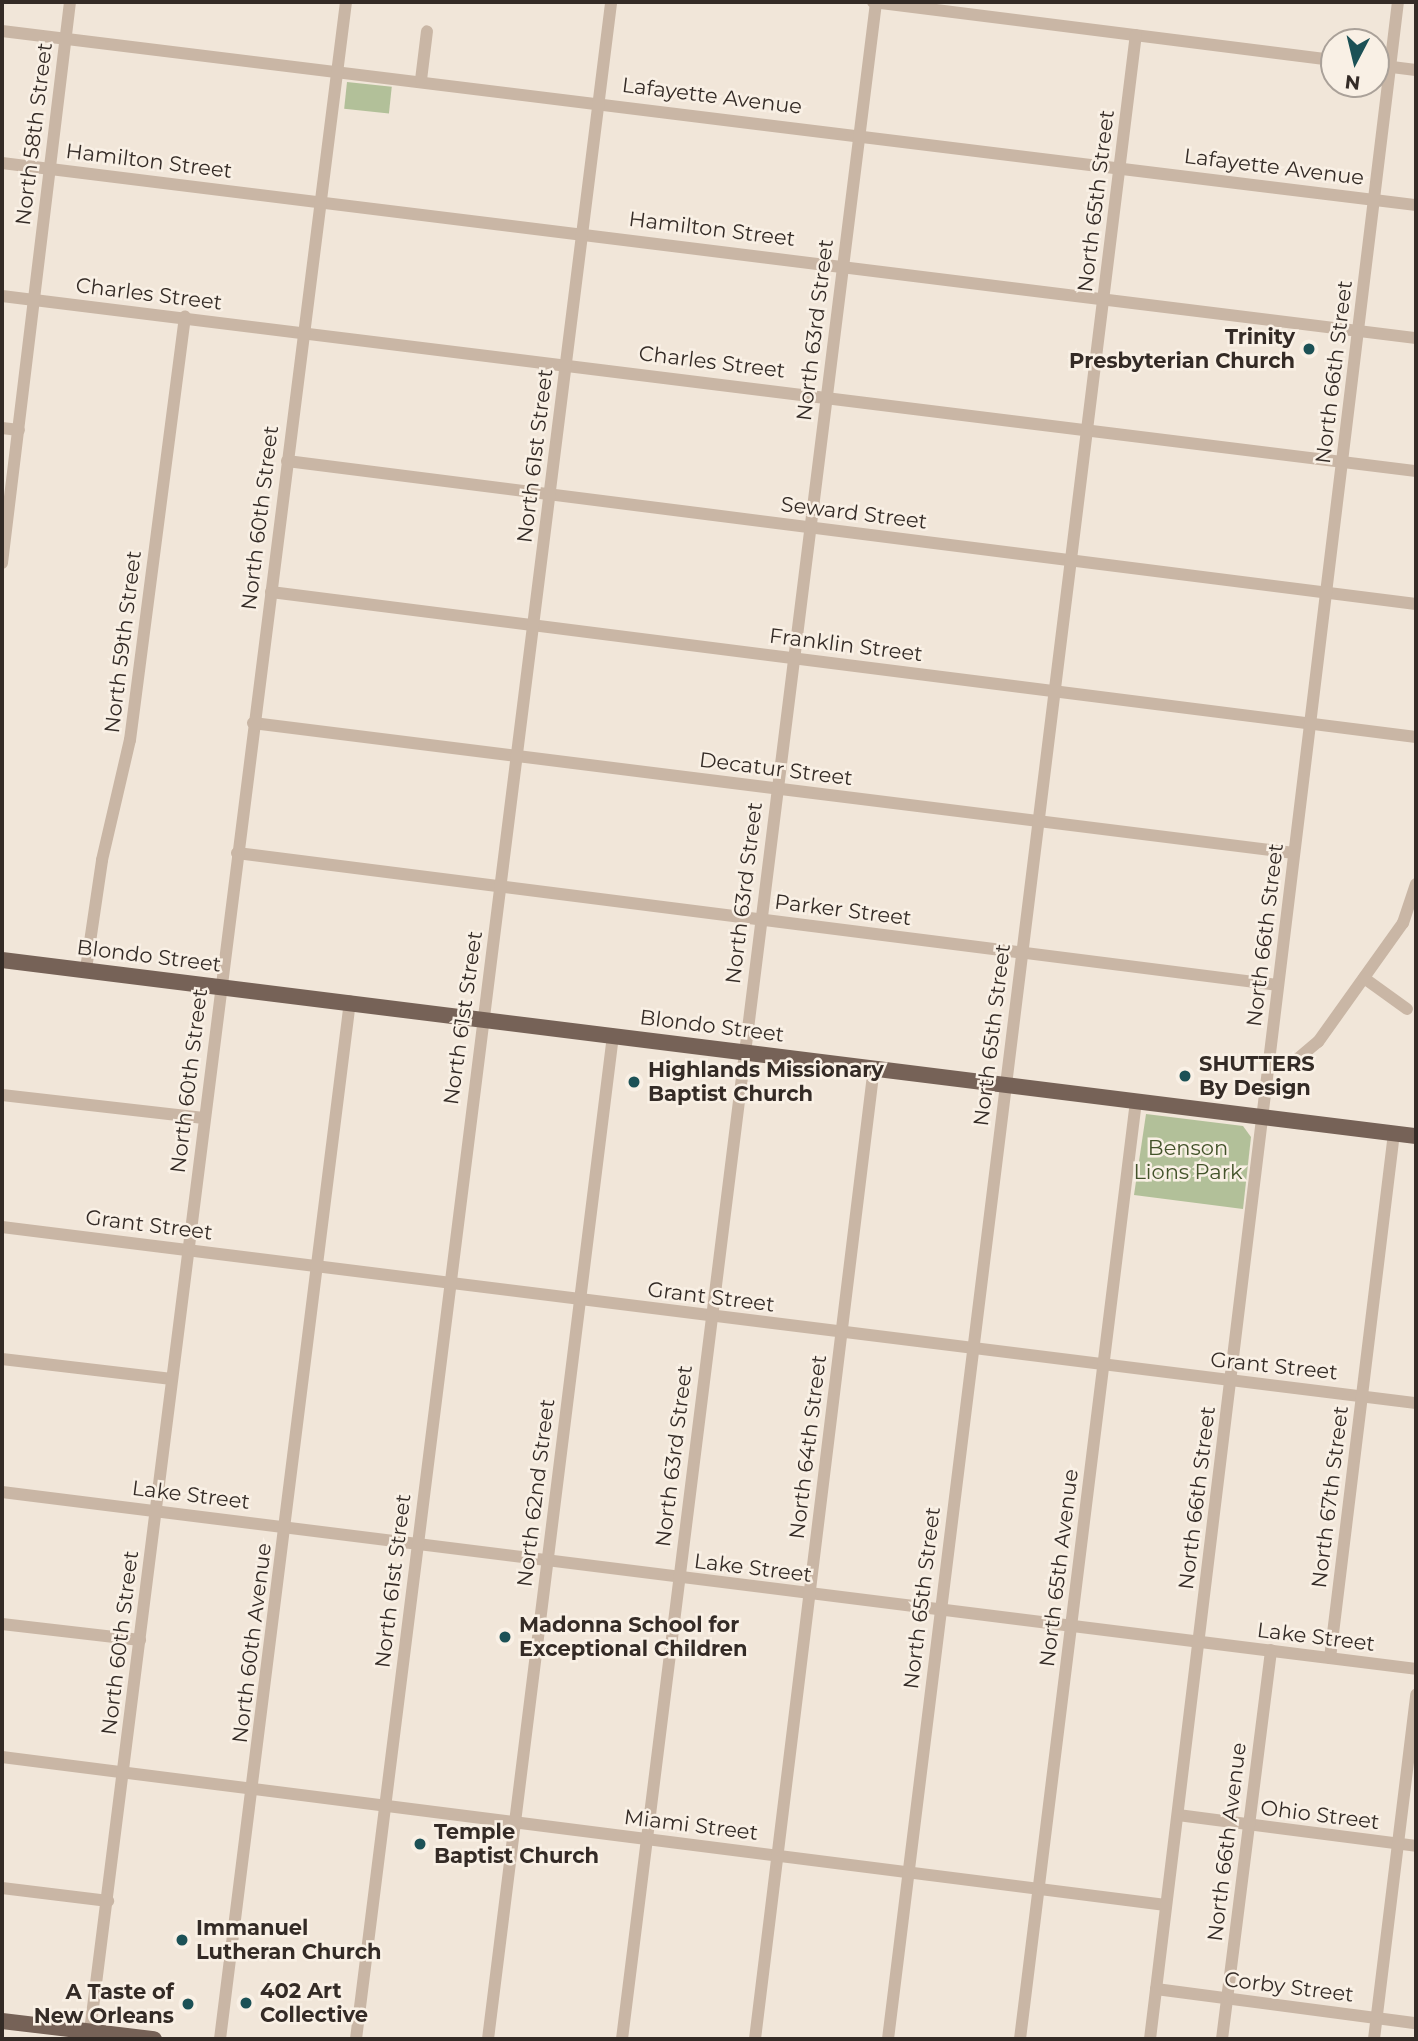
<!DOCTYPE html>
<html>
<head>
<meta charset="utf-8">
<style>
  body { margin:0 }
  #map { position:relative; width:1418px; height:2041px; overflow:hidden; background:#f1e6d9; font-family:Montserrat,sans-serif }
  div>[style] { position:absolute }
  .green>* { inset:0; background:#b2c099; transform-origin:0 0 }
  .minor>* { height:12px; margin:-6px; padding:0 6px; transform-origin:6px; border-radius:6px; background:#c9b6a5 }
  .major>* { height:16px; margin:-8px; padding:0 8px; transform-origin:8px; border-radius:8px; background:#766257 }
  .dots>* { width:19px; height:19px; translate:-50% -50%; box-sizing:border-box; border:4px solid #f9f0e5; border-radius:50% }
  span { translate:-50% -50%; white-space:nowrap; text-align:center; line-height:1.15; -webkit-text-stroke:5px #f9f0e5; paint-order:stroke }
  .street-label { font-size:21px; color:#342b26 }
  .poi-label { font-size:21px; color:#342b26; font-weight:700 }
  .right { translate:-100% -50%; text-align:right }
  .left { translate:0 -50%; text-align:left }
  .park-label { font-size:21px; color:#43532a }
  .frame { position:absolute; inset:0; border:4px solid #342b26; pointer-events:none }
  .north { position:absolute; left:1320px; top:28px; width:70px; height:70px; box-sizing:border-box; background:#f9f0e5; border:2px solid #aaa199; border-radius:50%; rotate:187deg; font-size:19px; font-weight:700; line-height:28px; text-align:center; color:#342b26 }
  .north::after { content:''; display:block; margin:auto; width:24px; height:32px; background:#1c5156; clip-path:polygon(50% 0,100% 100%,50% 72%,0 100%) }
</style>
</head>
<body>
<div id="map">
  <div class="green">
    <div style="left:347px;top:82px;width:45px;height:27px;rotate:6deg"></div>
    <div style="clip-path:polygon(1146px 1114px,1243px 1126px,1251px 1137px,1243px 1209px,1134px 1195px)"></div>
  </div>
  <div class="minor">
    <div style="left:873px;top:2px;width:465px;rotate:7.2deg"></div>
    <div style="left:2px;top:31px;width:1425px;rotate:7.02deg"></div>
    <div style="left:1376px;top:65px;width:40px;rotate:7.1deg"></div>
    <div style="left:421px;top:80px;width:49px;rotate:-83deg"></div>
    <div style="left:2px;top:163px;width:1425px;rotate:7.06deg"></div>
    <div style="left:2px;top:296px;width:1425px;rotate:7.06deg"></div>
    <div style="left:2px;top:428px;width:17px;rotate:7deg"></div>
    <div style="left:287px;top:461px;width:1138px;rotate:7.22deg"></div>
    <div style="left:2px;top:563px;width:565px;rotate:-83.09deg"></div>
    <div style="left:271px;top:592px;width:1154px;rotate:7.22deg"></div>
    <div style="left:253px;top:723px;width:1049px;rotate:7.12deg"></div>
    <div style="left:237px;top:853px;width:1049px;rotate:7.23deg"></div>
    <div style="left:86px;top:969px;width:110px;rotate:-81.6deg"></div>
    <div style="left:102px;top:860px;width:123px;rotate:-76.9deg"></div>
    <div style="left:130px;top:740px;width:427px;rotate:-82.6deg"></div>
    <div style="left:1364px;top:978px;width:53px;rotate:35.8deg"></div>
    <div style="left:1270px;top:1061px;width:25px"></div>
    <div style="left:1295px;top:1061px;width:30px;rotate:-40deg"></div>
    <div style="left:1318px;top:1042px;width:146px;rotate:-54.5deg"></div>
    <div style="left:1403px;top:923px;width:41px;rotate:-71.6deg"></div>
    <div style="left:2px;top:1095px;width:203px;rotate:6.5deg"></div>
    <div style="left:2px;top:1227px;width:1425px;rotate:7.1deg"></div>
    <div style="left:2px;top:1359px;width:171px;rotate:6.7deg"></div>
    <div style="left:2px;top:1492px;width:1425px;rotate:7.13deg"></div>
    <div style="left:2px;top:1624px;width:139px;rotate:6.6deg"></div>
    <div style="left:1330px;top:1658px;width:529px;rotate:-83.05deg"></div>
    <div style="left:2px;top:1757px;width:1173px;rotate:7.25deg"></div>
    <div style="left:1178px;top:1815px;width:240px;rotate:7.4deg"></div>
    <div style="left:2px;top:1888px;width:107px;rotate:7deg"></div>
    <div style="left:1156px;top:1989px;width:262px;rotate:7.5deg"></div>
    <div style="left:89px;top:2039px;width:2053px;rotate:-82.81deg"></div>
    <div style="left:220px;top:2039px;width:1046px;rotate:-82.86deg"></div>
    <div style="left:356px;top:2039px;width:2053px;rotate:-82.86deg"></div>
    <div style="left:488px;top:2039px;width:1012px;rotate:-82.9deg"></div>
    <div style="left:622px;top:2039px;width:2053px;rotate:-82.89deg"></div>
    <div style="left:755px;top:2039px;width:979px;rotate:-83.02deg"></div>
    <div style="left:888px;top:2039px;width:2019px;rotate:-82.95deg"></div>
    <div style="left:1020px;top:2039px;width:945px;rotate:-82.95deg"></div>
    <div style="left:1150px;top:2039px;width:2052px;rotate:-83.06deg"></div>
    <div style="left:1222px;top:2039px;width:392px;rotate:-82.8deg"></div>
    <div style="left:1374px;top:2039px;width:347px;rotate:-83deg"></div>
  </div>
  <div class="major">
    <div style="left:2px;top:960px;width:1425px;rotate:7.1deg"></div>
    <div style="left:2px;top:2021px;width:153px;rotate:6.8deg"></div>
  </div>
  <div class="dots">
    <div style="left:1309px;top:349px;background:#1c5156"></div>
    <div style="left:1185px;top:1076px;background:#1c5156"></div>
    <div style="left:634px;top:1082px;background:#1c5156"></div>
    <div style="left:505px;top:1637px;background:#1c5156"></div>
    <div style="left:420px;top:1844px;background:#1c5156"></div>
    <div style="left:182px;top:1940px;background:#1c5156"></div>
    <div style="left:246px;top:2003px;background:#1c5156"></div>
    <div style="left:188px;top:2004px;background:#1c5156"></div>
  </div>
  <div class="street-label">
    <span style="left:712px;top:96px;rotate:7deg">Lafayette Avenue</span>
    <span style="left:34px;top:134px;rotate:-83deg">North 58th Street</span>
    <span style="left:149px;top:161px;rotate:7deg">Hamilton Street</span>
    <span style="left:1274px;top:167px;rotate:7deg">Lafayette Avenue</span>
    <span style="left:1096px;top:201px;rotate:-83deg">North 65th Street</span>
    <span style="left:712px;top:229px;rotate:7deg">Hamilton Street</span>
    <span style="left:149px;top:294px;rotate:7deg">Charles Street</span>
    <span style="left:815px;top:330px;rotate:-83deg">North 63rd Street</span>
    <span style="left:712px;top:362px;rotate:7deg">Charles Street</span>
    <span style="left:1334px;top:372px;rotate:-83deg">North 66th Street</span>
    <span style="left:535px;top:456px;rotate:-83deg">North 61st Street</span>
    <span style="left:854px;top:513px;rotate:7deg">Seward Street</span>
    <span style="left:260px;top:518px;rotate:-83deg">North 60th Street</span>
    <span style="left:123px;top:642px;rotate:-83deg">North 59th Street</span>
    <span style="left:846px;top:645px;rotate:7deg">Franklin Street</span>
    <span style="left:776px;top:769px;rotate:7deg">Decatur Street</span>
    <span style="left:744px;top:893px;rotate:-83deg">North 63rd Street</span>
    <span style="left:843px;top:910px;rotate:7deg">Parker Street</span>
    <span style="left:1265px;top:935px;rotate:-83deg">North 66th Street</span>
    <span style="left:149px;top:956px;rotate:7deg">Blondo Street</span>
    <span style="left:463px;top:1018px;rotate:-82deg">North 61st Street</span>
    <span style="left:712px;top:1026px;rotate:7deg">Blondo Street</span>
    <span style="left:992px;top:1035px;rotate:-83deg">North 65th Street</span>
    <span style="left:189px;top:1081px;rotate:-83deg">North 60th Street</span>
    <span style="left:149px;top:1225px;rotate:7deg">Grant Street</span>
    <span style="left:711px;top:1297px;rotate:7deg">Grant Street</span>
    <span style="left:1274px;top:1366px;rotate:6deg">Grant Street</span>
    <span style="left:808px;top:1447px;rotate:-83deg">North 64th Street</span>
    <span style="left:674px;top:1456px;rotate:-83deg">North 63rd Street</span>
    <span style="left:536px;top:1493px;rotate:-83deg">North 62nd Street</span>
    <span style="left:191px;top:1495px;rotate:7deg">Lake Street</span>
    <span style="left:1330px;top:1497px;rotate:-83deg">North 67th Street</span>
    <span style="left:1197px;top:1498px;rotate:-83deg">North 66th Street</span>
    <span style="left:753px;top:1568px;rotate:7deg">Lake Street</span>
    <span style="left:1059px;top:1568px;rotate:-83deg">North 65th Avenue</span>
    <span style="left:393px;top:1581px;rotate:-83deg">North 61st Street</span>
    <span style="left:922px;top:1598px;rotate:-83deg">North 65th Street</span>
    <span style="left:1316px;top:1637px;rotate:7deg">Lake Street</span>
    <span style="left:120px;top:1643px;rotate:-83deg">North 60th Street</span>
    <span style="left:252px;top:1643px;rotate:-83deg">North 60th Avenue</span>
    <span style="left:1320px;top:1815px;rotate:7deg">Ohio Street</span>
    <span style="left:691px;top:1825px;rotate:7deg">Miami Street</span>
    <span style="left:1227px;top:1842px;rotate:-83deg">North 66th Avenue</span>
    <span style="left:1289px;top:1987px;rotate:7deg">Corby Street</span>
  </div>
  <div class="poi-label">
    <span class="right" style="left:1295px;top:349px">Trinity<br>Presbyterian Church</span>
    <span class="left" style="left:1199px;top:1076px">SHUTTERS<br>By Design</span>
    <span class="left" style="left:648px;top:1082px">Highlands Missionary<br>Baptist Church</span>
    <span class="left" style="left:519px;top:1637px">Madonna School for<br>Exceptional Children</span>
    <span class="left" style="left:434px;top:1844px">Temple<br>Baptist Church</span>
    <span class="left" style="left:196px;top:1940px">Immanuel<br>Lutheran Church</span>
    <span class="left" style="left:260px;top:2003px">402 Art<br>Collective</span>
    <span class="right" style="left:174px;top:2004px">A Taste of<br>New Orleans</span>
  </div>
  <div class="park-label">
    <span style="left:1188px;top:1160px">Benson<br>Lions Park</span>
  </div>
  <div class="frame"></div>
  <div class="north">N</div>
</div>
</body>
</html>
